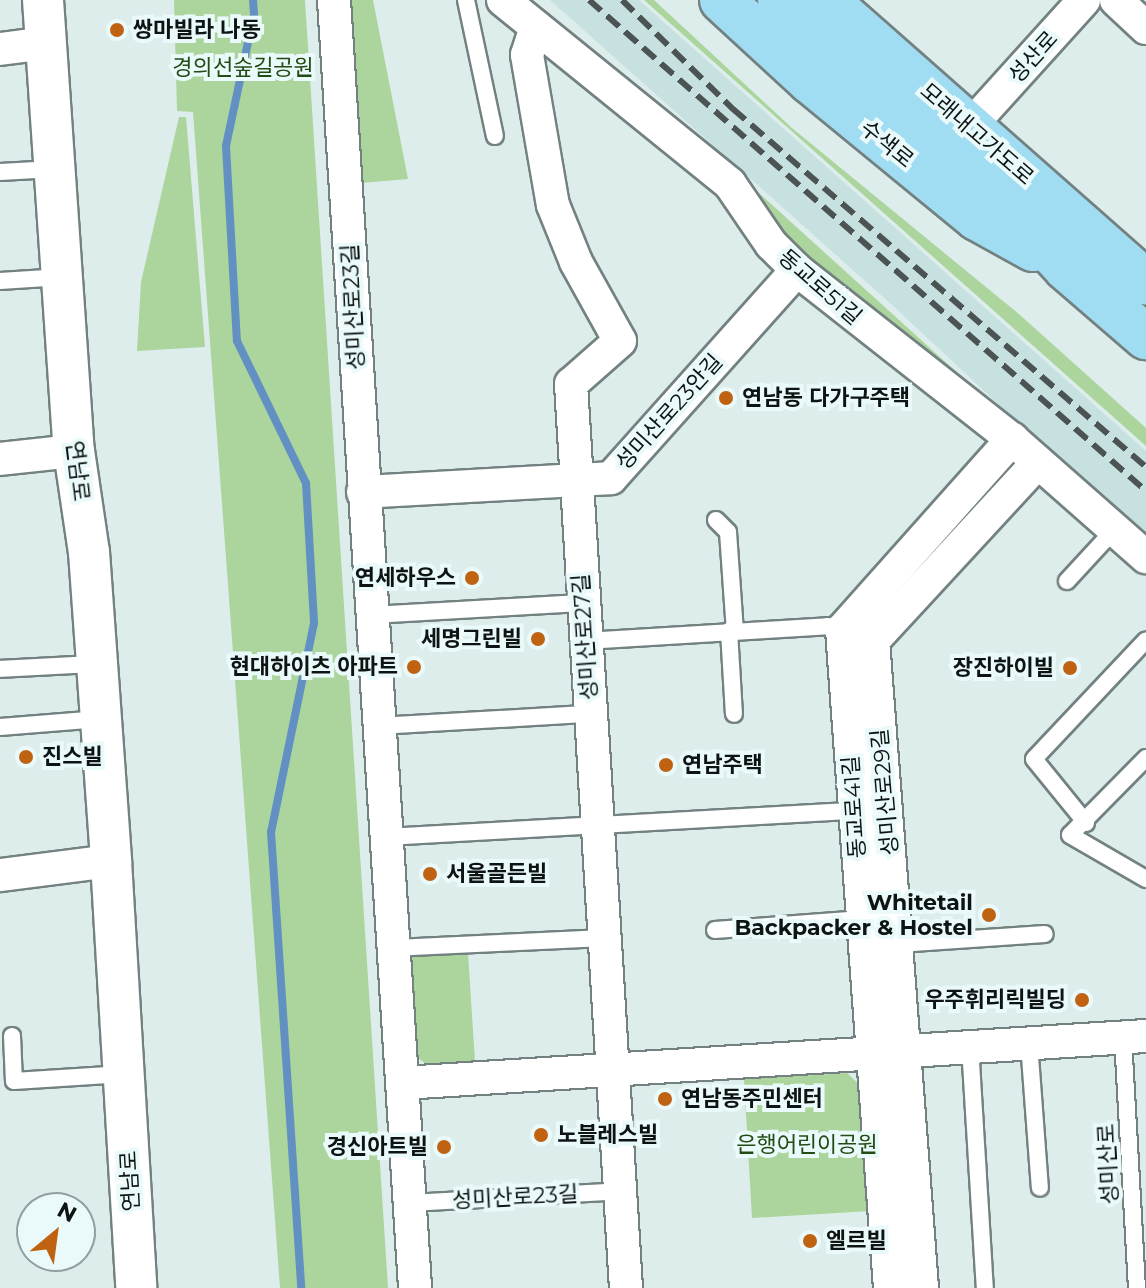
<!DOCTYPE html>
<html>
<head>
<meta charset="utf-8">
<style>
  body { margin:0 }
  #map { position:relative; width:1146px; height:1288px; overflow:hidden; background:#ddedec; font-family:Montserrat,"Noto Sans KR",sans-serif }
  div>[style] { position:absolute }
  .built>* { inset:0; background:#c7e1e0 }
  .green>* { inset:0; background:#abd59d }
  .stream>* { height:8px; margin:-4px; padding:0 4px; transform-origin:4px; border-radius:4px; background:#6290c2 }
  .roads { filter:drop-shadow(2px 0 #738181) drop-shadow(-2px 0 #738181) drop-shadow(0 2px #738181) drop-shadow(0 -2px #738181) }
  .service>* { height:16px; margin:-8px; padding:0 8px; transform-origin:8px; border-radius:8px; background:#fff }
  .minor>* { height:32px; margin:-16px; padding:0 16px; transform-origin:16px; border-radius:16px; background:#fff }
  .tertiary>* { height:40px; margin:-20px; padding:0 20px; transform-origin:20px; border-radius:20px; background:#fff }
  .primary>* { height:44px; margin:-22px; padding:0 22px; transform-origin:22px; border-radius:22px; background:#a1ddf2 }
  .rail>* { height:6px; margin-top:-3px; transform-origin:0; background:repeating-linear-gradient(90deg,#4b5453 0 16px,transparent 0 24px) }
  .dots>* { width:22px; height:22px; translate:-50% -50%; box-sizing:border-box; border:4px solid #eafafa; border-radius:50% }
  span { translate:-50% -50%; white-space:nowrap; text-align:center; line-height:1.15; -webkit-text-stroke:8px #eafafa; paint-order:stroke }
  .poi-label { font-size:22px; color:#0e1414; font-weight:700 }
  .left { translate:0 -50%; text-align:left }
  .right { translate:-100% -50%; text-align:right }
  .street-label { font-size:22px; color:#0e1414 }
  .park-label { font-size:22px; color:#234b13 }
  .north { position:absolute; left:16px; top:1192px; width:80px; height:80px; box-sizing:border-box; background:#eafafa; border:2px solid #929e9e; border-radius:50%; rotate:29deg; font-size:22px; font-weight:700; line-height:32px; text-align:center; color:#0e1414 }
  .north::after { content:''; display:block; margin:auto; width:28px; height:36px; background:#bf6313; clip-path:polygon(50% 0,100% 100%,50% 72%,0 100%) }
</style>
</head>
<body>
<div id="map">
  <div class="built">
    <div style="clip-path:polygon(550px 0,639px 0,1146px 451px,1146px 542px,891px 304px)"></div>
  </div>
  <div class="green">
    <div style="clip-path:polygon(174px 0,305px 0,388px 1288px,280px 1288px,193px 112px,177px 111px)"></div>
    <div style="clip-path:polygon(351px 0,373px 0,408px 179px,361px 183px)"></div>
    <div style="clip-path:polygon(514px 0,529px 0,697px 137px,1025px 434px,758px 219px)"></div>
    <div style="clip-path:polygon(644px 0,654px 0,792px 128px,1020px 315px,1146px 428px,1146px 446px)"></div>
    <div style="clip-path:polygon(179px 117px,186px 117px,205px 347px,137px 351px,141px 282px)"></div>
    <div style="clip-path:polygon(468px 953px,475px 1062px,427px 1065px,412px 1053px,406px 956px)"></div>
    <div style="clip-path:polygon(847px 1073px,862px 1087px,870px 1211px,752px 1218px,744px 1079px)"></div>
  </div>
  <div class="stream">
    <div style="left:253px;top:0;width:14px;rotate:86deg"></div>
    <div style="left:254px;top:14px;width:135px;rotate:102deg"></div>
    <div style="left:226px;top:146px;width:195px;rotate:86.8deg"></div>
    <div style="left:237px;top:341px;width:158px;rotate:64.1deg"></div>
    <div style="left:306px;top:483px;width:140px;rotate:86.7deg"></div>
    <div style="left:314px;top:623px;width:213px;rotate:101.6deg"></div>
    <div style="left:271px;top:832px;width:457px;rotate:86.2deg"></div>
  </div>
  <div class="roads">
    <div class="service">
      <div style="left:466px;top:0;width:139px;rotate:78deg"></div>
      <div style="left:0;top:172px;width:54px;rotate:-3.2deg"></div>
      <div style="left:0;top:281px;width:62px;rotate:-3.7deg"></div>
      <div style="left:716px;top:520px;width:17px;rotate:45deg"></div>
      <div style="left:728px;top:532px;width:99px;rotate:86deg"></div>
      <div style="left:1067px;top:581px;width:71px;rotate:-47.3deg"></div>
      <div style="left:371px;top:615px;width:211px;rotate:-3.3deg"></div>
      <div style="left:729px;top:631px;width:83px;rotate:86.6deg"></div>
      <div style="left:585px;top:641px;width:243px;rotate:-3.5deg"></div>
      <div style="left:828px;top:626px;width:19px;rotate:18deg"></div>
      <div style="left:0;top:669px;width:95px;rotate:-3deg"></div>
      <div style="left:378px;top:726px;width:211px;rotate:-3.3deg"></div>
      <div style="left:0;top:727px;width:100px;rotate:-4.6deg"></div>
      <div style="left:1146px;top:758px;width:108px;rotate:134.6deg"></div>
      <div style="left:1070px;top:835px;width:88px;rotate:30.1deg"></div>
      <div style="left:1086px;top:823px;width:82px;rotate:-129.1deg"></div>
      <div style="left:1034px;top:759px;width:163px;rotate:-46.7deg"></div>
      <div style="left:385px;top:837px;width:470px;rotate:-3.2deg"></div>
      <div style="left:715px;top:930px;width:148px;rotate:-4.3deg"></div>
      <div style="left:898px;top:944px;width:147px;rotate:-3.9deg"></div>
      <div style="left:393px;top:948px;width:209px;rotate:-2.7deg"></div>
      <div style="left:12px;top:1036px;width:45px;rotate:87.5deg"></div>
      <div style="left:14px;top:1081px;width:110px;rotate:-3.6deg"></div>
      <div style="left:1123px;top:1038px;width:250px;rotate:86.8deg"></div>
      <div style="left:1029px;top:1043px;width:145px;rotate:85.7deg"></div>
      <div style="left:970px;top:1046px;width:242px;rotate:86.5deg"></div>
      <div style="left:409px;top:1203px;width:212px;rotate:-3.2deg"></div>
    </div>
    <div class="minor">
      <div style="left:334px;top:0;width:1291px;rotate:86.4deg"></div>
      <div style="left:503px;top:0;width:292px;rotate:39deg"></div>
      <div style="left:730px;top:184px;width:73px;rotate:55.7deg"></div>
      <div style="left:771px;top:244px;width:37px;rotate:45deg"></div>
      <div style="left:797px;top:270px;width:273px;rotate:38.2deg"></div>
      <div style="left:1012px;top:439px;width:179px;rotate:41.4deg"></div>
      <div style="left:1116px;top:0;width:41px;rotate:43deg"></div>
      <div style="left:536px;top:27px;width:29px;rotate:108deg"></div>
      <div style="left:527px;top:55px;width:152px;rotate:80.2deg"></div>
      <div style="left:553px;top:205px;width:61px;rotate:68deg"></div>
      <div style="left:576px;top:262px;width:90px;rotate:60.9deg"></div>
      <div style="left:620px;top:341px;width:65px;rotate:138.7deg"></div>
      <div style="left:571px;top:384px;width:906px;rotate:86.52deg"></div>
      <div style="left:0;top:49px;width:46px;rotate:-7.4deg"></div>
      <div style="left:982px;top:113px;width:152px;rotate:-47.9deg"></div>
      <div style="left:0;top:459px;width:74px;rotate:-6.2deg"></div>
      <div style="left:363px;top:492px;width:248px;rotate:-3.2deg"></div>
      <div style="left:611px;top:478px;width:279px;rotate:-48.2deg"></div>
      <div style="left:0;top:875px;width:112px;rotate:-7.2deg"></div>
      <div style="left:403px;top:1083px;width:744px;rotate:-3.62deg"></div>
      <div style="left:890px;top:1288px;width:660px;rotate:-94.17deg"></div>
      <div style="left:842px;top:630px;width:256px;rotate:-48.3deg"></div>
      <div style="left:922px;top:1288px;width:649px;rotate:-94.33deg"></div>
      <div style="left:873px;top:641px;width:243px;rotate:-47.3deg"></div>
    </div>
    <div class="tertiary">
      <div style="left:43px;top:0;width:452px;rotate:86.1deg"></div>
      <div style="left:74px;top:451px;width:102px;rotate:81.6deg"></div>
      <div style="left:89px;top:552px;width:310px;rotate:85.9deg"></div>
      <div style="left:111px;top:861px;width:428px;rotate:86.6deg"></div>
    </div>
    <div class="primary">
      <div style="left:722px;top:0;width:120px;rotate:42.6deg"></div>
      <div style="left:810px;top:81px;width:216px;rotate:39.4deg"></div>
      <div style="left:977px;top:218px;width:64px;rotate:29deg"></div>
      <div style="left:780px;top:0;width:292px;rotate:41.7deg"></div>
      <div style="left:998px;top:194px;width:100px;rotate:47.4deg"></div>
      <div style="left:1066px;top:268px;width:106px;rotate:40.8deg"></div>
      <div style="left:826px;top:0;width:427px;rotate:41.4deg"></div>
    </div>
  </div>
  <div class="rail">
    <div style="left:589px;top:0;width:743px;rotate:41.4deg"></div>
    <div style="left:622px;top:0;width:156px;rotate:44.5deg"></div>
    <div style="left:733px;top:109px;width:547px;rotate:40.92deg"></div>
  </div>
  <div class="dots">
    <div style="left:117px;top:30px;background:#bf6313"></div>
    <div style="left:726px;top:398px;background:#bf6313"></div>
    <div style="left:472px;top:578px;background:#bf6313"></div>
    <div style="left:538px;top:639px;background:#bf6313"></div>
    <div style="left:414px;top:667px;background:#bf6313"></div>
    <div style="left:1070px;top:668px;background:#bf6313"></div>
    <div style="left:26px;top:757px;background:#bf6313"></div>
    <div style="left:666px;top:765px;background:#bf6313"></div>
    <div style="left:430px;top:874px;background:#bf6313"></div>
    <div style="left:989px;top:915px;background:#bf6313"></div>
    <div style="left:1082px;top:1000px;background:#bf6313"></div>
    <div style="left:665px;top:1099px;background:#bf6313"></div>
    <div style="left:541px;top:1135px;background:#bf6313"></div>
    <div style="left:444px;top:1147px;background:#bf6313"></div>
    <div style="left:810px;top:1241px;background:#bf6313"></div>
  </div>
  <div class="poi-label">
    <span class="left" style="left:133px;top:30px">쌍마빌라 나동</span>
    <span class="left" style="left:742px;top:398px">연남동 다가구주택</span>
    <span class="right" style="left:456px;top:578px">연세하우스</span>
    <span class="right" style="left:522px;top:639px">세명그린빌</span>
    <span class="right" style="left:398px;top:667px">현대하이츠 아파트</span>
    <span class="right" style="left:1054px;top:668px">장진하이빌</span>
    <span class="left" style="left:42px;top:757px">진스빌</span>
    <span class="left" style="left:682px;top:765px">연남주택</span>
    <span class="left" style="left:446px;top:874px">서울골든빌</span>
    <span class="right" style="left:973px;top:915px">Whitetail<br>Backpacker &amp; Hostel</span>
    <span class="right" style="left:1066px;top:1000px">우주휘리릭빌딩</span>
    <span class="left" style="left:681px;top:1099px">연남동주민센터</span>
    <span class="left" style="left:557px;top:1135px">노블레스빌</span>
    <span class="right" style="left:428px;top:1147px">경신아트빌</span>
    <span class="left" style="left:826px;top:1241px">엘르빌</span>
  </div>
  <div class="street-label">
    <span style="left:1033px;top:57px;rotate:-48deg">성산로</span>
    <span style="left:977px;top:134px;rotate:41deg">모래내고가도로</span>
    <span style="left:887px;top:144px;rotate:39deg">수색로</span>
    <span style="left:820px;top:287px;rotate:41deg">동교로51길</span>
    <span style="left:353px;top:307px;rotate:-93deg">성미산로23길</span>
    <span style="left:669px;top:412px;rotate:-48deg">성미산로23안길</span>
    <span style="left:78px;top:471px;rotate:83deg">연남로</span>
    <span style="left:585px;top:637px;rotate:-94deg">성미산로27길</span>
    <span style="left:885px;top:792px;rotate:-95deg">성미산로29길</span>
    <span style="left:854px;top:807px;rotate:-94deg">동교로41길</span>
    <span style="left:1108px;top:1164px;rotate:-93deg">성미산로</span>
    <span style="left:130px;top:1181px;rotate:-93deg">연남로</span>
    <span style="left:515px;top:1197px;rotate:-3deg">성미산로23길</span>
  </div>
  <div class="park-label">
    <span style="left:243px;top:68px">경의선숲길공원</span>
    <span style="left:807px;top:1145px">은행어린이공원</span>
  </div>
  <div class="north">N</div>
</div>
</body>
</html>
